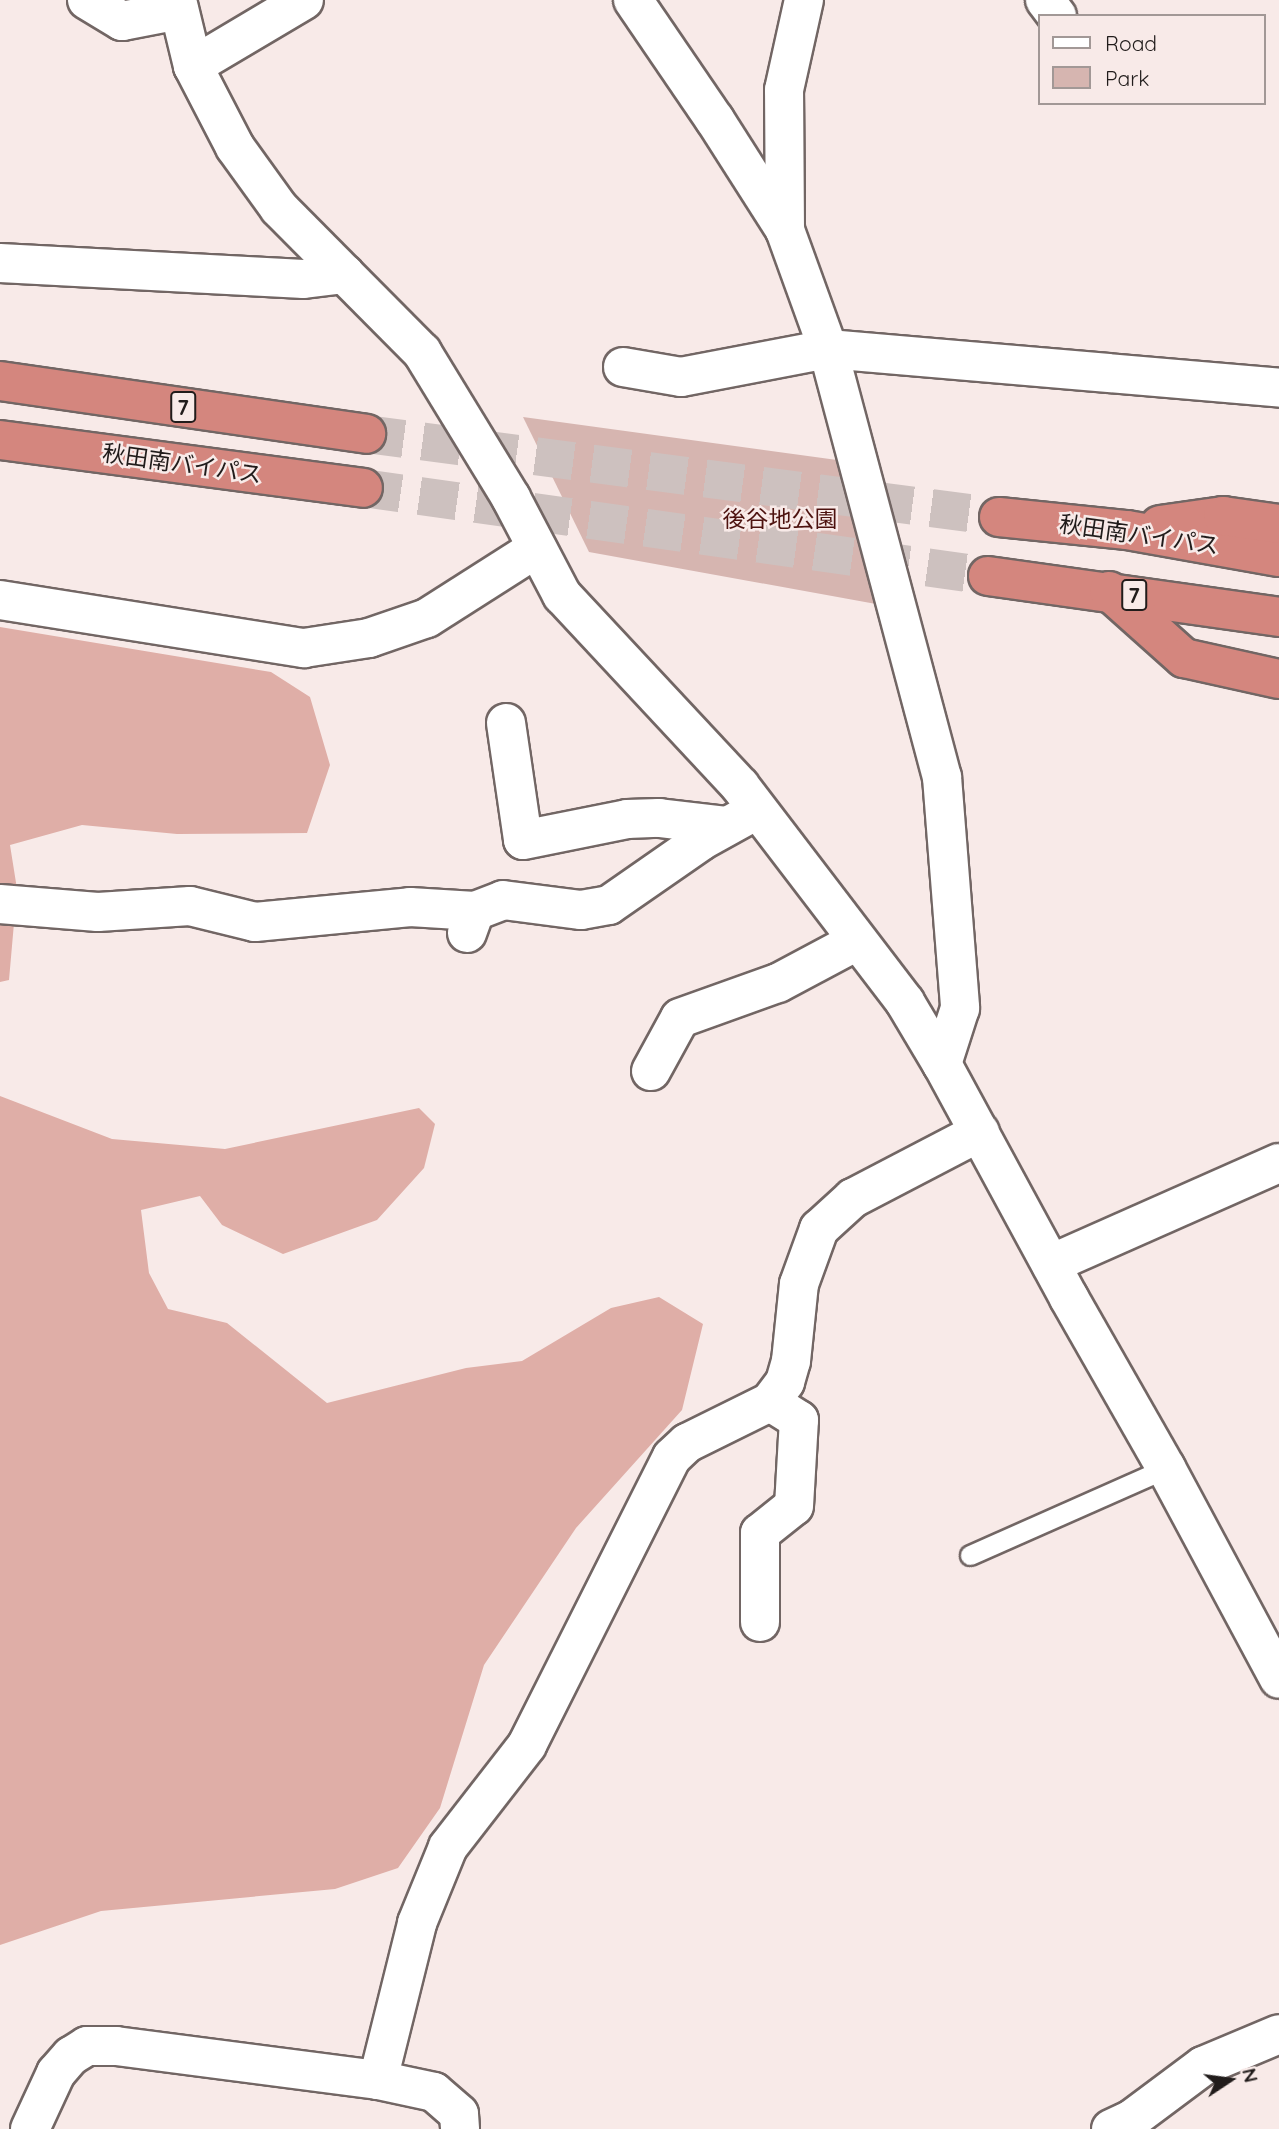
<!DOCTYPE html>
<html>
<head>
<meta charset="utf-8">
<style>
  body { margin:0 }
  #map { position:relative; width:1279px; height:2129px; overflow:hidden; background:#f8eae8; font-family:Quicksand,"Noto Sans JP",sans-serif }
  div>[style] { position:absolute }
  .green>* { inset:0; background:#d6b5b0 }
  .forest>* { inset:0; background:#dfaea7 }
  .trunk-tunnel>* { height:38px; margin-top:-19px; transform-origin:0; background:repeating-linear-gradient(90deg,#cdc1bf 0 38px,transparent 0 57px) }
  .roads { filter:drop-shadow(2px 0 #726664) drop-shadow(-2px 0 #726664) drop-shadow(0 2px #726664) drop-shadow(0 -2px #726664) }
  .service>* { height:19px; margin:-9.5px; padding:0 9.5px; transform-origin:9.5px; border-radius:9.5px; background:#fff }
  .minor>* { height:38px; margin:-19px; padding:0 19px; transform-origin:19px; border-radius:19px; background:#fff }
  .tertiary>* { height:38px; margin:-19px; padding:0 19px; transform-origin:19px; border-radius:19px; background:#fff }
  .trunk>* { height:38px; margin:-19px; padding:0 19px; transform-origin:19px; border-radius:19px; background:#d4867e }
  span { translate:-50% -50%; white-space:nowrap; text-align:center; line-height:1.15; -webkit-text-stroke:5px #f8eae8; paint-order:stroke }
  .shield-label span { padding:2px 5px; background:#f8eae8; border:2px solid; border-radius:5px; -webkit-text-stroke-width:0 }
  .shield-label { font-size:21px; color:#211c1b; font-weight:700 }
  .street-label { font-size:23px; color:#211c1b }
  .park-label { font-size:23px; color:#4d120f }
  .legend { position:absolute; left:1038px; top:14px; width:228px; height:91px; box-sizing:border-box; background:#f8eae8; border:2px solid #a29896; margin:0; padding:9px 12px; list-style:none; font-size:21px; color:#211c1b }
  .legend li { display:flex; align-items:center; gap:14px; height:35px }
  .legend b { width:35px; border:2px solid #a29896 }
  .north { position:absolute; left:1195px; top:2045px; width:70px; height:70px; -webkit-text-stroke:5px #f8eae8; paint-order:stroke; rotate:77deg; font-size:19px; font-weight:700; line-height:28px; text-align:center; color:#211c1b }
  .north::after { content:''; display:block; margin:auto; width:24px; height:32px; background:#211c1b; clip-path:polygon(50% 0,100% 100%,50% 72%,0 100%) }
</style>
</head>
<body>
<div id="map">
  <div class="green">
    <div style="clip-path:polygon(523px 417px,837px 460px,876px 604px,589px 552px)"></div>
  </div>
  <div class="forest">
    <div style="clip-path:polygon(0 627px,271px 672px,310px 697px,330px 765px,307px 833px,177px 834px,82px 825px,10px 845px,17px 889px,9px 980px,0 982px)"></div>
    <div style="clip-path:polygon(0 1096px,112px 1139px,225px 1149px,419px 1108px,435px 1124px,424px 1168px,377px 1220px,283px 1254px,222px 1225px,200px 1196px,141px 1210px,149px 1273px,168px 1309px,227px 1323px,327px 1403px,466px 1368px,522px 1361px,611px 1308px,659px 1297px,703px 1324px,682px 1410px,576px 1528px,484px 1665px,440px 1808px,398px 1868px,335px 1889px,101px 1911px,0 1945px)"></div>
  </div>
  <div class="trunk-tunnel">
    <div style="left:366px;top:434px;width:638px;rotate:7.47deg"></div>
    <div style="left:363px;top:488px;width:631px;rotate:8.01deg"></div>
  </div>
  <div class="roads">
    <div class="service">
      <div style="left:970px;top:1555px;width:214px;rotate:-23.9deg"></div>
    </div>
    <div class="minor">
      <div style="left:87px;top:0;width:41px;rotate:31deg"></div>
      <div style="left:122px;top:21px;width:58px;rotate:-10.9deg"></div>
      <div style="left:177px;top:0;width:68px;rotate:76.4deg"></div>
      <div style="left:193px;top:66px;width:91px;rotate:62.6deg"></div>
      <div style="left:235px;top:147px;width:75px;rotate:54.2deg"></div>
      <div style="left:279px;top:208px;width:203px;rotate:45.2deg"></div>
      <div style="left:422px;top:352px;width:171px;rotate:58.6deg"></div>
      <div style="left:511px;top:498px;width:110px;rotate:62.3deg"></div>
      <div style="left:562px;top:595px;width:261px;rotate:47deg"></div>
      <div style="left:740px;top:786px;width:272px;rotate:52.6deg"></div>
      <div style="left:905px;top:1002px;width:72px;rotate:59.2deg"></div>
      <div style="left:1045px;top:0;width:20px;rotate:53deg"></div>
      <div style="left:193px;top:66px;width:129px;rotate:-30.7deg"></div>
      <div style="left:785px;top:230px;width:140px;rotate:-90.4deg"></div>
      <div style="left:784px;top:90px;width:92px;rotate:-77.5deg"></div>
      <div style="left:0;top:263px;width:304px;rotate:3deg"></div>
      <div style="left:304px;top:279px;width:41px;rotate:-7deg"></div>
      <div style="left:623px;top:367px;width:59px;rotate:9.8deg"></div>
      <div style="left:681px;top:377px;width:150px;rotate:-10.8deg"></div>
      <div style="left:828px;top:349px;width:453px;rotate:4.9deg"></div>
      <div style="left:0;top:600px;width:308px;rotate:9deg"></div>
      <div style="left:304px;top:648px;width:66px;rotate:-8.7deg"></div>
      <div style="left:369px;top:638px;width:61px;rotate:-19deg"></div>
      <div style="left:427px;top:618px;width:130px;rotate:-32.5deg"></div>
      <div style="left:506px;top:723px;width:118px;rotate:81.7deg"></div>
      <div style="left:523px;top:840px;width:106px;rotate:-11.4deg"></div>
      <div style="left:627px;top:819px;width:32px;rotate:-2deg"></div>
      <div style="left:659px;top:818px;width:67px;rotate:6.8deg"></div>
      <div style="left:0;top:904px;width:98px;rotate:4.7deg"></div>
      <div style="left:98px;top:912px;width:92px;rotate:-3.7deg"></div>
      <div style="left:190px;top:906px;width:67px;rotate:13.8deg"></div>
      <div style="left:255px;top:922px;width:156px;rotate:-5.5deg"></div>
      <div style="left:410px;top:907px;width:65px;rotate:3.5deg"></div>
      <div style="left:467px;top:933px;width:23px;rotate:-70deg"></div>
      <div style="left:475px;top:911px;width:30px;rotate:-21deg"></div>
      <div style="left:503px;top:900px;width:79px;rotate:7.3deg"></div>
      <div style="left:581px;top:910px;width:28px;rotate:-10deg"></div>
      <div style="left:609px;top:905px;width:112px;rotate:-34.8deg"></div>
      <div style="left:701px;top:841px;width:64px;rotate:-29deg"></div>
      <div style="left:651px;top:1071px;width:60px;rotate:-61.3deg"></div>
      <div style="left:680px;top:1018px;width:104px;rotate:-19.7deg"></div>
      <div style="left:778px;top:983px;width:89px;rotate:-28deg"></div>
      <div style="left:1051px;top:1264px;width:249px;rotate:-23.9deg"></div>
      <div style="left:760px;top:1622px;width:89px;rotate:-90deg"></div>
      <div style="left:760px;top:1533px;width:43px;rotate:-38.5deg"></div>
      <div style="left:794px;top:1506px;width:86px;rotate:-86.7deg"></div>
      <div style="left:799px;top:1420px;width:34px;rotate:-148deg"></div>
      <div style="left:378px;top:2080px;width:162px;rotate:-76deg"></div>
      <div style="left:417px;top:1923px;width:82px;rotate:-67.8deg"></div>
      <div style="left:448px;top:1847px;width:129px;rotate:-52.2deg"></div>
      <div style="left:527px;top:1745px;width:322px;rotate:-63.3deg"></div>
      <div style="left:672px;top:1457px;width:21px;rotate:-43deg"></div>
      <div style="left:687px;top:1443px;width:93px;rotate:-26.3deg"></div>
      <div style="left:770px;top:1402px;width:25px;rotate:-53deg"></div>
      <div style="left:785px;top:1382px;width:22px;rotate:-74deg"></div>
      <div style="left:791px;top:1361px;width:77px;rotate:-84.1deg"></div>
      <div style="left:799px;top:1284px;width:59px;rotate:-70deg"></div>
      <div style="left:819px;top:1229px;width:46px;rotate:-42.4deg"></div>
      <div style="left:853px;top:1198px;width:143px;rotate:-27.5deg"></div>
      <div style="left:30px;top:2129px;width:62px;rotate:-65.1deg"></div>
      <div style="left:56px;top:2073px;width:23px;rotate:-49deg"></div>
      <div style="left:71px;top:2056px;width:19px;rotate:-32deg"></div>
      <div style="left:87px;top:2046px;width:29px"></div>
      <div style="left:116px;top:2046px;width:264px;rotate:7.4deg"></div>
      <div style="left:378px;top:2080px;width:57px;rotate:12.1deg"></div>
      <div style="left:434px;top:2092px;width:33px;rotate:41deg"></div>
      <div style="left:459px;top:2114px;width:15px;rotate:86deg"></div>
      <div style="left:1111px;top:2129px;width:23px;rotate:-25deg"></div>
      <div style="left:1132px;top:2119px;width:89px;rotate:-36.7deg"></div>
      <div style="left:1203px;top:2066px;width:82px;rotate:-22.8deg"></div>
    </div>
    <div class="tertiary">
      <div style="left:633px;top:0;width:145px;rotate:55.7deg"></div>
      <div style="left:715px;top:120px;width:130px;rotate:57.5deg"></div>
      <div style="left:785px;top:230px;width:127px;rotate:70.1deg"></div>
      <div style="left:828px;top:349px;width:443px;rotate:75.1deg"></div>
      <div style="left:942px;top:777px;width:232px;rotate:85.5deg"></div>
      <div style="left:960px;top:1008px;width:59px;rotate:107.8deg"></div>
      <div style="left:942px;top:1064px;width:266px;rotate:61.5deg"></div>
      <div style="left:1069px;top:1298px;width:196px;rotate:60.3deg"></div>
      <div style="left:1166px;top:1468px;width:239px;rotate:61.8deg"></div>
    </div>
    <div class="trunk">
      <div style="left:0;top:381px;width:370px;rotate:8.2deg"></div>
      <div style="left:0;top:440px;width:366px;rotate:7.5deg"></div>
      <div style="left:999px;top:517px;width:129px;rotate:5.8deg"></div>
      <div style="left:1127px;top:530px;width:154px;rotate:10.1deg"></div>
      <div style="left:1160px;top:525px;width:64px;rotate:-8.1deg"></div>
      <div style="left:1223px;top:516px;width:57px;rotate:8.1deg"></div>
      <div style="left:988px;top:576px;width:294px;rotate:8deg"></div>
      <div style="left:1109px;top:591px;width:101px;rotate:41.8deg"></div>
      <div style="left:1184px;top:658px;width:97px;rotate:12.5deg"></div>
    </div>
  </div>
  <div class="shield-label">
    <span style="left:183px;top:407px">7</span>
    <span style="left:1134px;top:595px">7</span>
  </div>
  <div class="street-label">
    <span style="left:182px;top:464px;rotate:8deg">秋田南バイパス</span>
    <span style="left:1139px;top:535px;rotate:8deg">秋田南バイパス</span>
  </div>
  <div class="park-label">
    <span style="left:780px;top:519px">後谷地公園</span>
  </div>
  <ul class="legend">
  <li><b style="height:9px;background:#fff"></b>Road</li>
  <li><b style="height:19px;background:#d6b5b0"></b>Park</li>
  </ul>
  <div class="north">N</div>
</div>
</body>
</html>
